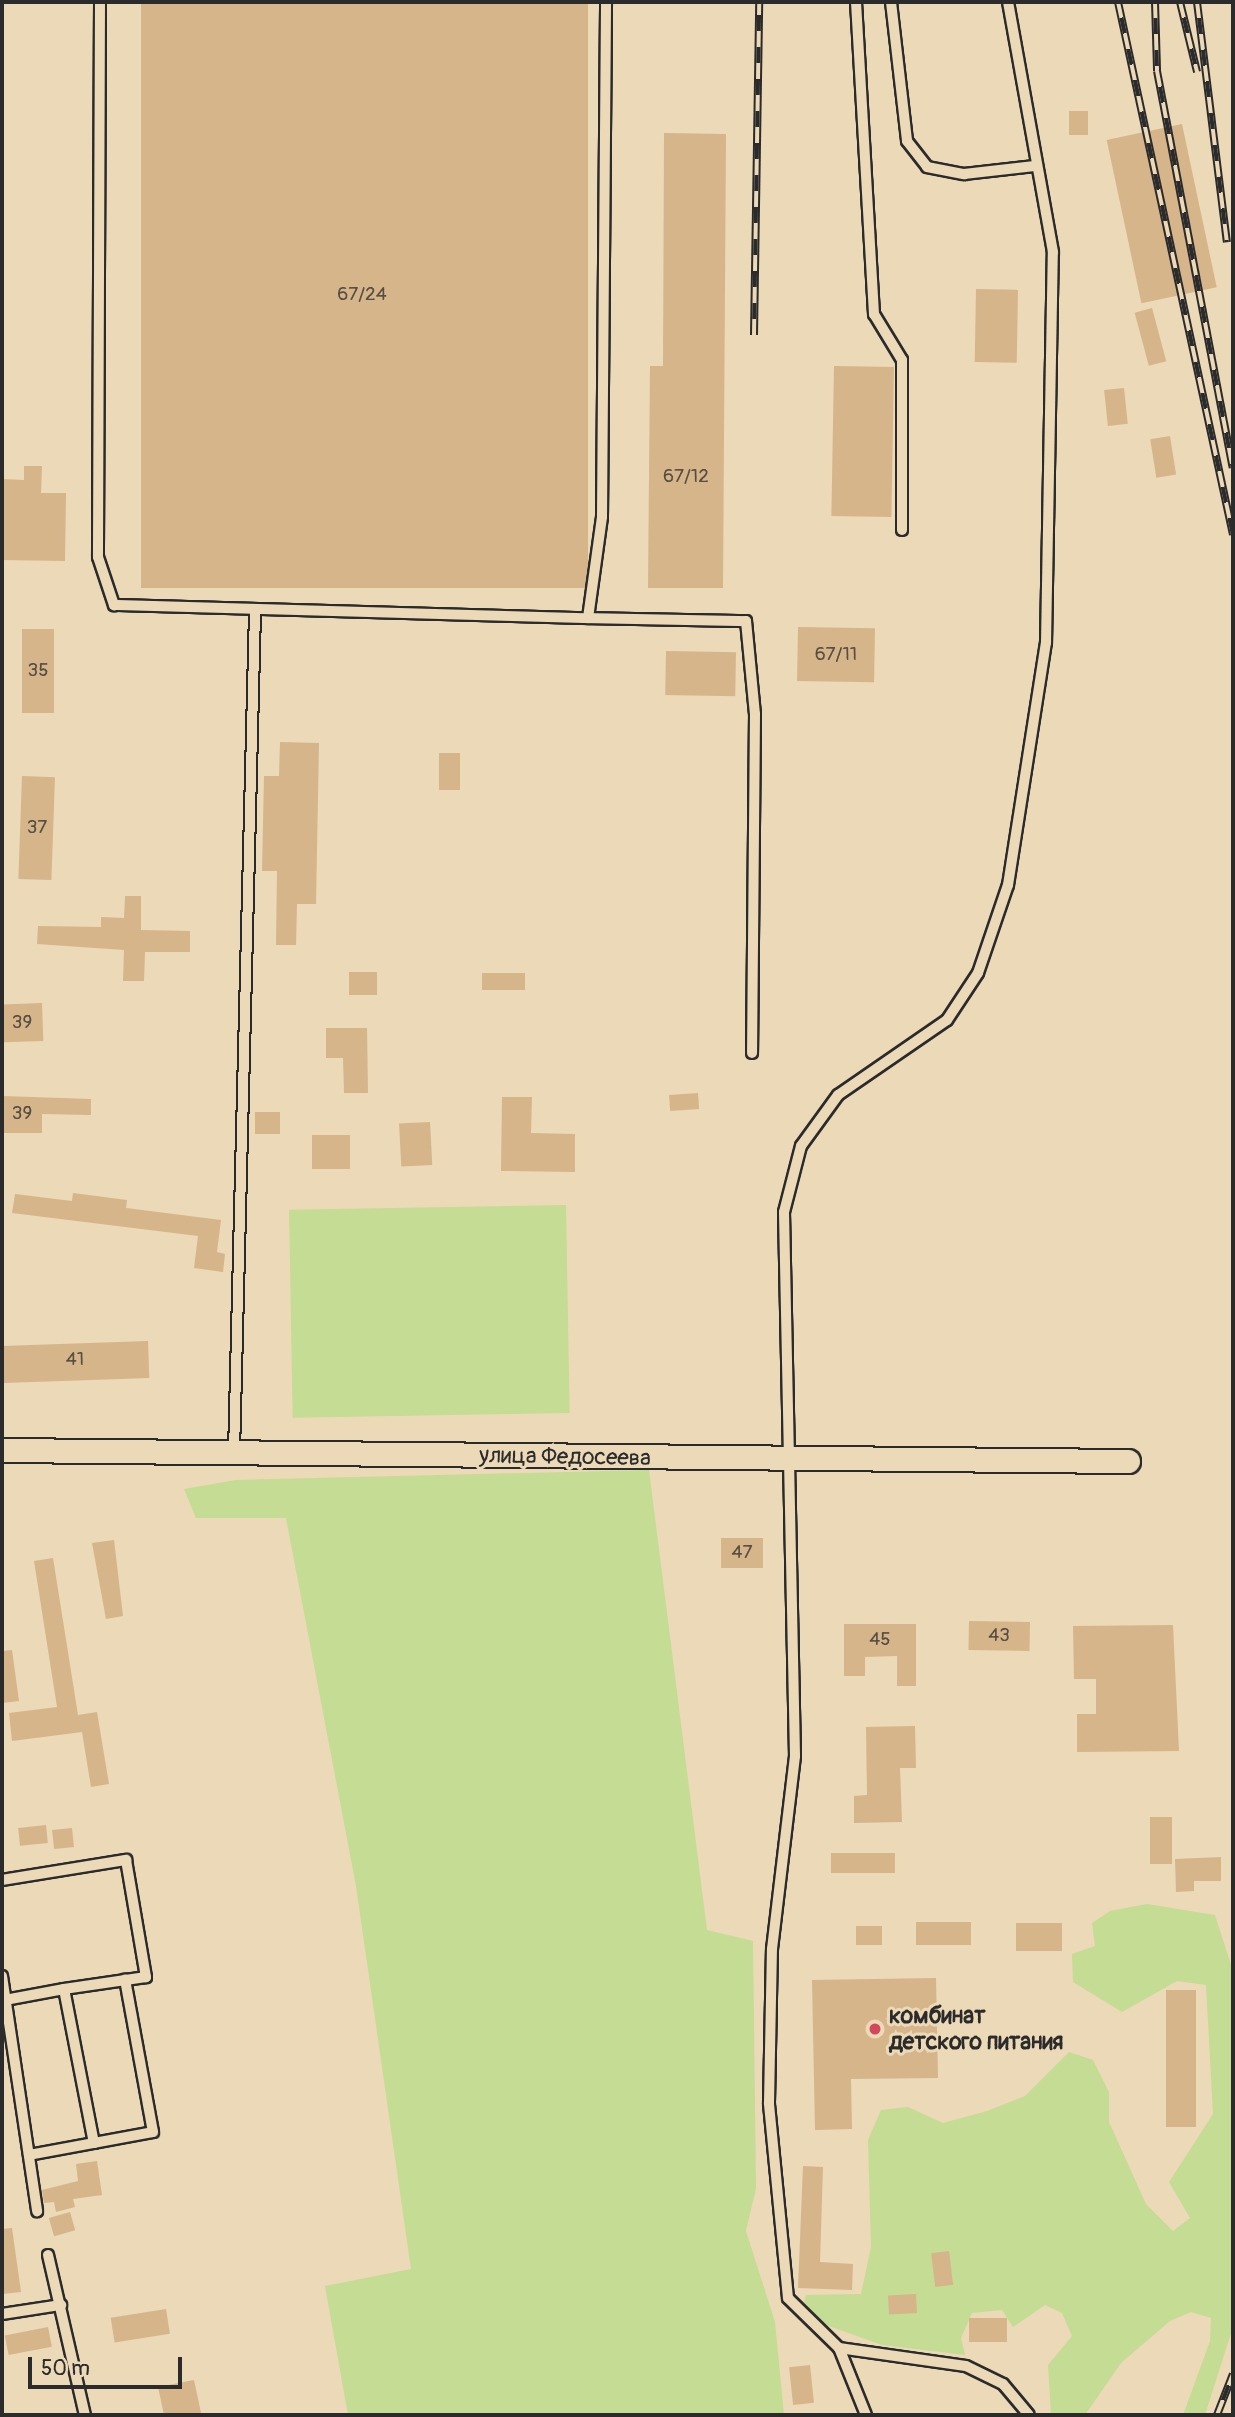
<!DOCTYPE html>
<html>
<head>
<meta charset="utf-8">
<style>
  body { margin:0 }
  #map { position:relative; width:1235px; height:2417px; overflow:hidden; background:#ecd9b7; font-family:Pangolin,sans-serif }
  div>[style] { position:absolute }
  .green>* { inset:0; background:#c4dc93; transform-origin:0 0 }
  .building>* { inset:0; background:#d6b58a; transform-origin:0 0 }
  .roads { filter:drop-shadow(2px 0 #2b2b2b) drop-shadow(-2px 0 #2b2b2b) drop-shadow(0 2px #2b2b2b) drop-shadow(0 -2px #2b2b2b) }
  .lane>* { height:10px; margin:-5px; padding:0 5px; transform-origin:5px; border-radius:5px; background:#ecd9b7 }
  .street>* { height:23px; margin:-11.5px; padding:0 11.5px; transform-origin:11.5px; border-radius:11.5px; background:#ecd9b7 }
  .rail>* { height:8px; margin-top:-4px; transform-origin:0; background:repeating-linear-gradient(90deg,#ecd9b7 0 16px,#2b2b2b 0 32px); box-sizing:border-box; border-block:2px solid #2b2b2b }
  .dots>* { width:19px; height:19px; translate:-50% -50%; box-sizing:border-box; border:4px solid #ecd9b7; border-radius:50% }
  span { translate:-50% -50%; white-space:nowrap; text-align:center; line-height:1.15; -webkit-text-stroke:6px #ecd9b7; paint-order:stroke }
  .number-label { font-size:19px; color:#564e43 }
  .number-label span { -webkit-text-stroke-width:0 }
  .street-label { font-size:23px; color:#2b2b2b }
  .poi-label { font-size:23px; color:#2b2b2b; font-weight:700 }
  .left { translate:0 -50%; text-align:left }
  .frame { position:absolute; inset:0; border:4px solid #2b2b2b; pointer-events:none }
  .scale { position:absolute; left:28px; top:2357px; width:154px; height:32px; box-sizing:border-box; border:4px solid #2b2b2b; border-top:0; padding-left:9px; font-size:21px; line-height:24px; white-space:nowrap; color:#2b2b2b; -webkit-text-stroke:5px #ecd9b7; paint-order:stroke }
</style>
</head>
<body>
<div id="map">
  <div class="green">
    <div style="left:566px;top:1205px;width:208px;height:277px;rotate:89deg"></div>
    <div style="clip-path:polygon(649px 1470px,707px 1930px,753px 1941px,756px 2188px,746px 2231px,775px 2322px,784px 2415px,348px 2415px,325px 2286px,411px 2269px,356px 1886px,286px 1518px,196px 1518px,184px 1489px,236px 1480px)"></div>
    <div style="clip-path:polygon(1147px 1904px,1215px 1915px,1233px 1971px,1233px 2327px,1205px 2415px,1183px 2415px,1210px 2341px,1211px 2318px,1191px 2312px,1170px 2321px,1121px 2363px,1085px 2415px,1051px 2415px,1048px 2365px,1072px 2336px,1062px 2313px,1045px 2305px,1013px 2327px,1002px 2310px,972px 2313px,961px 2338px,965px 2355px,882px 2345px,826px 2325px,804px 2302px,806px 2295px,861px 2294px,871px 2247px,868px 2140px,881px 2110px,908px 2107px,943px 2123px,987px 2111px,1025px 2096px,1069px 2052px,1093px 2060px,1109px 2092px,1109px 2122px,1146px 2204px,1173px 2231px,1190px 2218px,1169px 2182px,1213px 2114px,1206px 1985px,1177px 1981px,1122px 2012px,1073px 1982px,1072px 1954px,1095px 1946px,1092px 1923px,1110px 1911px)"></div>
  </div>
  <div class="building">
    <div style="left:141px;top:2px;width:447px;height:586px"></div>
    <div style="left:1088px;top:111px;width:24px;height:19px;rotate:90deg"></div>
    <div style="left:1182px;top:124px;width:167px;height:77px;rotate:78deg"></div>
    <div style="clip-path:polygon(664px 133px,726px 134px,723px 588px,648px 588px,650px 366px,663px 366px)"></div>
    <div style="left:976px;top:289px;width:42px;height:73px;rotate:1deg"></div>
    <div style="left:1152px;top:308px;width:55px;height:18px;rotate:75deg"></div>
    <div style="left:834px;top:366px;width:60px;height:150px;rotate:1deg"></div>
    <div style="left:1124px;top:388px;width:36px;height:20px;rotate:84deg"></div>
    <div style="left:1170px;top:436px;width:39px;height:20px;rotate:81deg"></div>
    <div style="clip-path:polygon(24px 466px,42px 466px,41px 493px,66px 493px,65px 561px,2px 560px,2px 479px,24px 480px)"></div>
    <div style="left:798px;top:627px;width:77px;height:54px;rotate:1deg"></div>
    <div style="left:22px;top:629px;width:32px;height:84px"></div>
    <div style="left:666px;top:651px;width:70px;height:44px;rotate:1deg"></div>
    <div style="clip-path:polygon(280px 742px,319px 743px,316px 904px,297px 904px,296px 945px,276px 945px,277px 871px,262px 871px,264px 776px,279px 776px)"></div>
    <div style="left:439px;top:753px;width:21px;height:37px"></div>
    <div style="left:22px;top:776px;width:33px;height:103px;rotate:2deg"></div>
    <div style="clip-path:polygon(125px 896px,141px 896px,141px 930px,190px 931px,190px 952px,145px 952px,144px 981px,123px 981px,124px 950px,37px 944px,38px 926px,101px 927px,101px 917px,124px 918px)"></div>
    <div style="left:349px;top:972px;width:28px;height:23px"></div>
    <div style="left:525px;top:973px;width:17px;height:43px;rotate:90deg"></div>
    <div style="left:42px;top:1003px;width:38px;height:40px;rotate:88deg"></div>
    <div style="clip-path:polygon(326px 1028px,367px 1028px,368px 1093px,344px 1093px,343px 1058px,326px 1058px)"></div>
    <div style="left:698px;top:1093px;width:16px;height:29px;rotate:86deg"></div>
    <div style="clip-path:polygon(2px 1096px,91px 1099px,91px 1115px,42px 1114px,42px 1133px,2px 1133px)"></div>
    <div style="clip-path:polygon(502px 1097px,532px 1097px,531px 1133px,575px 1134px,575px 1172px,501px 1171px)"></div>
    <div style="left:255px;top:1112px;width:25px;height:22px"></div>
    <div style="left:430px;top:1122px;width:43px;height:31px;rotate:87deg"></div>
    <div style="left:312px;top:1135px;width:38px;height:34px"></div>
    <div style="clip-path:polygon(73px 1193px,127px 1200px,126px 1208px,221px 1220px,217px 1252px,225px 1254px,223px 1272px,194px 1268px,198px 1236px,12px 1213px,15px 1194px,72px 1201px)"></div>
    <div style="left:148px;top:1341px;width:37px;height:146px;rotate:88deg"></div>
    <div style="left:721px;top:1538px;width:42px;height:30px"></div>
    <div style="clip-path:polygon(114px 1540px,123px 1616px,106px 1619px,92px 1543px)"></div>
    <div style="clip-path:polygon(53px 1558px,78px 1715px,97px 1712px,109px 1784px,91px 1787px,82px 1732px,12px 1741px,9px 1713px,57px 1707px,34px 1561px)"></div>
    <div style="left:969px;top:1621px;width:61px;height:29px;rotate:1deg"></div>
    <div style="clip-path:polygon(844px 1624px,916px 1624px,916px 1686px,897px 1686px,897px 1656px,865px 1657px,865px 1676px,844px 1676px)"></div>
    <div style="clip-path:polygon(1173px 1625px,1179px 1751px,1077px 1752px,1077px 1714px,1096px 1714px,1096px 1679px,1074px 1679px,1073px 1626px)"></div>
    <div style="clip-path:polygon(12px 1650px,19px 1701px,2px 1703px,2px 1651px)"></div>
    <div style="clip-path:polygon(915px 1726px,916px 1768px,900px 1768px,902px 1822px,854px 1823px,854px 1796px,867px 1795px,866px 1727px)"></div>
    <div style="left:1150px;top:1817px;width:22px;height:47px"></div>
    <div style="left:46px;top:1825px;width:18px;height:28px;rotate:84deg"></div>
    <div style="left:72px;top:1828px;width:19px;height:20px;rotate:84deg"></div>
    <div style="left:895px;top:1853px;width:20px;height:64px;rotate:90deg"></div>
    <div style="clip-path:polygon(1221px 1857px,1221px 1881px,1194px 1881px,1194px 1891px,1176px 1892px,1175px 1859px)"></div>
    <div style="left:971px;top:1922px;width:23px;height:55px;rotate:90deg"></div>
    <div style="left:1016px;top:1923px;width:46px;height:28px"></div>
    <div style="left:856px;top:1926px;width:26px;height:19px"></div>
    <div style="clip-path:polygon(936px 1978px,938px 2078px,851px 2079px,852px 2129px,815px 2130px,812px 1980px)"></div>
    <div style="left:1166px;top:1990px;width:30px;height:137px"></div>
    <div style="clip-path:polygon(97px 2161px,102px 2195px,73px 2199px,75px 2207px,56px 2212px,54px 2202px,44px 2203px,42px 2190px,78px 2181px,76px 2164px)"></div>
    <div style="clip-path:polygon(803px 2166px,823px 2167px,820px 2262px,853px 2264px,852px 2290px,798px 2288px)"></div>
    <div style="left:70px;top:2212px;width:19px;height:22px;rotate:74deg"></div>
    <div style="clip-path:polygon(12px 2228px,21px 2292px,2px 2294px,2px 2229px)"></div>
    <div style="left:949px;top:2251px;width:34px;height:18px;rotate:83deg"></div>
    <div style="left:916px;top:2294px;width:19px;height:28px;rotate:87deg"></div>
    <div style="left:166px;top:2309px;width:25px;height:56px;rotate:81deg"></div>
    <div style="left:1007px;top:2318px;width:24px;height:38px;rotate:90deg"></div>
    <div style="left:48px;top:2327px;width:20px;height:44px;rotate:79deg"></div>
    <div style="left:810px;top:2365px;width:38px;height:21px;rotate:84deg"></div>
    <div style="clip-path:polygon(194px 2380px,201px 2413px,164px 2415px,158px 2387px)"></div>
  </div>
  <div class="roads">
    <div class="lane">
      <div style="left:100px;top:2px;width:555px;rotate:90.21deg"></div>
      <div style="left:98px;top:557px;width:51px;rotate:71.6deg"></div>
      <div style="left:114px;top:605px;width:474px;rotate:1.6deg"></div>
      <div style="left:588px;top:618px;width:102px;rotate:-82.1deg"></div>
      <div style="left:602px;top:517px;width:515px;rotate:-89.55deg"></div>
      <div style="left:856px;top:2px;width:313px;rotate:86.7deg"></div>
      <div style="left:874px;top:314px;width:54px;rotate:58.7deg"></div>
      <div style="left:902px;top:360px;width:170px;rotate:90deg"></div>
      <div style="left:891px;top:2px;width:140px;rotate:83.4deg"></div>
      <div style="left:907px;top:141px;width:33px;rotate:52deg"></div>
      <div style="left:927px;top:167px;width:38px;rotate:11deg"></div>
      <div style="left:964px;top:174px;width:71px;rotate:-6.4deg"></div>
      <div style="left:588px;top:618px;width:158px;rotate:1.1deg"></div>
      <div style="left:746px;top:621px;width:93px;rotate:84.5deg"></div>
      <div style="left:755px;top:714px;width:339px;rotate:90.5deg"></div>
      <div style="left:234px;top:1453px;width:841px;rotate:-88.57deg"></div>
      <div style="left:2px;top:1880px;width:126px;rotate:-9.2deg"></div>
      <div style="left:126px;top:1860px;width:119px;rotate:80.3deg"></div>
      <div style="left:146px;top:1977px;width:83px;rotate:171.7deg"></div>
      <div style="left:64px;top:1989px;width:157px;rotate:79deg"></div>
      <div style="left:2px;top:1976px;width:238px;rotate:81.5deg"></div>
      <div style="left:5px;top:2000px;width:60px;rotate:-10.6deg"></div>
      <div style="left:29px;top:2155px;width:126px;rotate:-10.5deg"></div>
      <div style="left:153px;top:2132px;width:155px;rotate:-100.4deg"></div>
      <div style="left:48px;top:2255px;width:164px;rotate:77deg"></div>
      <div style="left:2px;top:2314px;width:60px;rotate:-8.7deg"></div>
      <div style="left:839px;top:2348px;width:128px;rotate:8.1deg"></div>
      <div style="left:966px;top:2366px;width:41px;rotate:25.9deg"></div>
      <div style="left:1003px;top:2384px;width:40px;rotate:50deg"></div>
      <div style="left:866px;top:2415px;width:72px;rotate:-111.9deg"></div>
      <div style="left:839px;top:2348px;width:71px;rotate:-135.6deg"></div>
      <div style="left:788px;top:2298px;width:196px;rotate:-95.6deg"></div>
      <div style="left:769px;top:2103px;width:154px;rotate:-88.9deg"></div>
      <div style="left:772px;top:1949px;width:194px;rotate:-83.2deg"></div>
      <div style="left:795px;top:1756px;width:544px;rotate:-91.16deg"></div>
      <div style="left:784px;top:1212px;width:68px;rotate:-75.6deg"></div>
      <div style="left:801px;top:1146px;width:63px;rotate:-54deg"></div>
      <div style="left:838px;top:1095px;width:132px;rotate:-34.5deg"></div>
      <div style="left:947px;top:1020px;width:56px;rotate:-56.6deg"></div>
      <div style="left:978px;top:973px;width:93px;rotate:-71.2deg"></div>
      <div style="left:1008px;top:885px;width:245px;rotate:-81.1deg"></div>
      <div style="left:1046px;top:643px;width:391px;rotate:-89deg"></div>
      <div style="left:1053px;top:252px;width:254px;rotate:-100.2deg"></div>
    </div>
    <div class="street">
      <div style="left:2px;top:1450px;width:1126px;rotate:0.56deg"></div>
    </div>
  </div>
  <div class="rail">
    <div style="left:1118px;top:2px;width:545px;rotate:77.82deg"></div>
    <div style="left:1155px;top:2px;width:69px;rotate:88.3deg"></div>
    <div style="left:1157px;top:71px;width:404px;rotate:79.2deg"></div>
    <div style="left:1180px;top:2px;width:72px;rotate:76.3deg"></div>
    <div style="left:1197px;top:2px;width:242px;rotate:82.9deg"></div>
    <div style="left:754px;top:335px;width:333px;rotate:-89.1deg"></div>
    <div style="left:1217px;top:2415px;width:44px;rotate:-68.7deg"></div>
  </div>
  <div class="dots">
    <div style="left:875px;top:2029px;background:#d1495b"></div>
  </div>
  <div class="number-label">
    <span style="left:362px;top:295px">67/24</span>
    <span style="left:686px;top:477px">67/12</span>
    <span style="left:836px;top:655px">67/11</span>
    <span style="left:38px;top:671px">35</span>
    <span style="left:37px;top:828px">37</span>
    <span style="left:22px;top:1023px">39</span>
    <span style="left:22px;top:1114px">39</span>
    <span style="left:75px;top:1360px">41</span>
    <span style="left:742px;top:1553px">47</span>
    <span style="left:999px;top:1636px">43</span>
    <span style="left:880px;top:1640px">45</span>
  </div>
  <div class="street-label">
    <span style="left:565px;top:1457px;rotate:1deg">улица Федосеева</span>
  </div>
  <div class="poi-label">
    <span class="left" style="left:889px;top:2029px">комбинат<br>детского питания</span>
  </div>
  <div class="frame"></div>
  <div class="scale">50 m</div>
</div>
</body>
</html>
